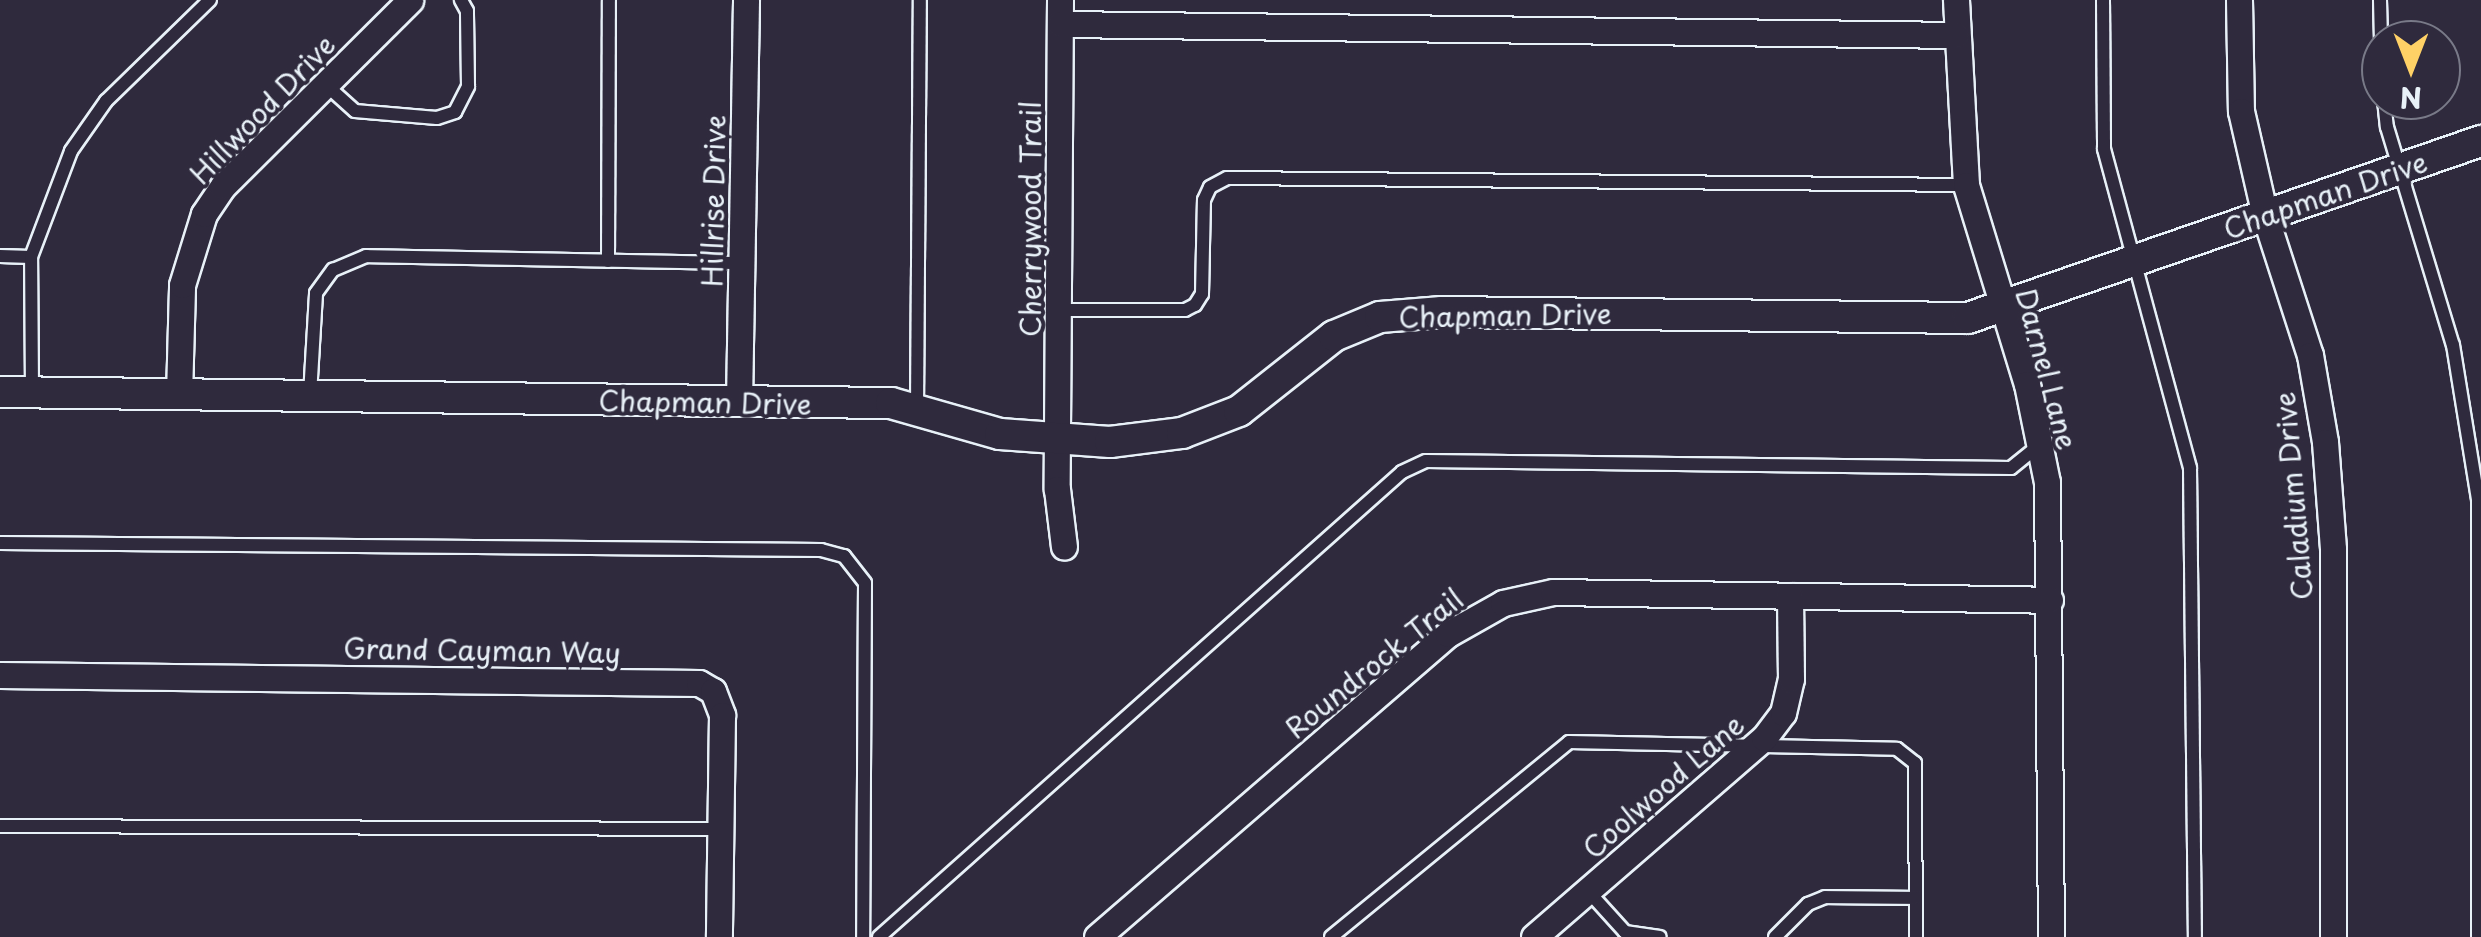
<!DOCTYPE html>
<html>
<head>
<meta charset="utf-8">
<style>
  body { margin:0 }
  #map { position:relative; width:2481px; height:937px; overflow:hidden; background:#2f2a3d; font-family:"Playpen Sans",sans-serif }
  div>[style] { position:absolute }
  .roads { filter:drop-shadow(2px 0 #e8f1f8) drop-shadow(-2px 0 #e8f1f8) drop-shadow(0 2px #e8f1f8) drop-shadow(0 -2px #e8f1f8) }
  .service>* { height:12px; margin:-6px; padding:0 6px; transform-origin:6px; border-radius:6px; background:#2f2a3d }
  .minor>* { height:25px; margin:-12.5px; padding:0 12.5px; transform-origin:12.5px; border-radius:12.5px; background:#2f2a3d }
  .tertiary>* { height:30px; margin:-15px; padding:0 15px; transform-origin:15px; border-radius:15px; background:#2f2a3d }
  span { translate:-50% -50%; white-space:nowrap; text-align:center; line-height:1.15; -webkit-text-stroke:8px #2f2a3d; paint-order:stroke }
  .street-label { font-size:28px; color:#e8f1f8 }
  .north { position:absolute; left:2361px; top:20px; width:100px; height:100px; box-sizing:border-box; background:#2f2a3d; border:2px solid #797a88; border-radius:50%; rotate:180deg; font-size:28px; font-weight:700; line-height:40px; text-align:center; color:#e8f1f8 }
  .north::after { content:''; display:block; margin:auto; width:35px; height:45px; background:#ffd166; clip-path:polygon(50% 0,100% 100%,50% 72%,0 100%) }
</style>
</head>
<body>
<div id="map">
  <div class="roads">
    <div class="service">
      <div style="left:2103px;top:0;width:149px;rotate:89.6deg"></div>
      <div style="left:2104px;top:149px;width:330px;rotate:74.9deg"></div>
      <div style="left:2190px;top:468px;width:469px;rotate:89.4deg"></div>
      <div style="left:2380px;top:0;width:40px;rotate:88.6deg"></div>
      <div style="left:325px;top:84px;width:40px;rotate:42deg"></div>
      <div style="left:355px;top:111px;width:82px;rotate:4.9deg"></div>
      <div style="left:437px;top:118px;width:19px;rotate:-18deg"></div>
      <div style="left:455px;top:112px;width:29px;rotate:-63deg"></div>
      <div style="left:468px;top:86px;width:75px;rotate:-90.8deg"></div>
      <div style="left:467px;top:11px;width:13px;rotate:-119deg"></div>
      <div style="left:2384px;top:100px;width:27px;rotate:84deg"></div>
      <div style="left:2387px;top:127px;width:228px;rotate:73.2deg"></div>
      <div style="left:2453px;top:345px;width:156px;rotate:80.8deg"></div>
      <div style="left:2478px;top:499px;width:438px;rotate:90deg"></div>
      <div style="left:0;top:256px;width:31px;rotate:2deg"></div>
      <div style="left:608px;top:261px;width:261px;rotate:-89.8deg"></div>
      <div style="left:1060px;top:310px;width:125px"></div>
      <div style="left:1185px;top:310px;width:11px;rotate:-27deg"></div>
      <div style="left:1195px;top:305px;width:13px;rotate:-58deg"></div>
      <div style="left:1202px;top:294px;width:94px;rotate:-88.8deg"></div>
      <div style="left:1204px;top:200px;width:14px;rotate:-65deg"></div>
      <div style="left:1210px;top:187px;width:19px;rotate:-28deg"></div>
      <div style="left:1227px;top:178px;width:739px;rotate:0.54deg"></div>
      <div style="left:32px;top:390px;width:133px;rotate:-90.4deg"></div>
      <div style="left:31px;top:257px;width:113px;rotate:-69.3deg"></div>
      <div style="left:71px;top:151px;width:61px;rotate:-55deg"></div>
      <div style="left:106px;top:101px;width:145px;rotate:-44.2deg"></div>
      <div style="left:310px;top:395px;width:102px;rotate:-86.6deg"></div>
      <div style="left:316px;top:293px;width:29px;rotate:-54deg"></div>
      <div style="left:333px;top:270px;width:36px;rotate:-23deg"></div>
      <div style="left:366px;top:256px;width:375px;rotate:1.1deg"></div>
      <div style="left:917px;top:407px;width:407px;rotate:-89.6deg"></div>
      <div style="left:0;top:543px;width:821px;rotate:0.49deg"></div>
      <div style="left:821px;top:550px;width:24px;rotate:15deg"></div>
      <div style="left:844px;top:556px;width:34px;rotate:52deg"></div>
      <div style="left:865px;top:583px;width:354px;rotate:90.3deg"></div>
      <div style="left:0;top:826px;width:721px;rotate:0.24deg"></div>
      <div style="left:1588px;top:891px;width:55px;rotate:47.9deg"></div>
      <div style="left:1625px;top:932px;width:35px;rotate:8deg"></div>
      <div style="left:879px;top:937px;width:700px;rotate:-41.64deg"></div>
      <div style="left:1402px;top:472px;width:26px;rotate:-25deg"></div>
      <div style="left:1426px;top:461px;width:585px;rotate:0.69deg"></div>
      <div style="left:2011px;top:468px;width:36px;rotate:-39deg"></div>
      <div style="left:1331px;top:937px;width:308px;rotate:-39.3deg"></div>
      <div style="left:1569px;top:742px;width:328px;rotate:1.2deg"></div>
      <div style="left:1897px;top:749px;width:23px;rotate:38deg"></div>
      <div style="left:1915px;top:763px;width:174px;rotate:89.7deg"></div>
      <div style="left:1775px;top:937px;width:47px;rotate:-45deg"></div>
      <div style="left:1808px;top:904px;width:18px;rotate:-22deg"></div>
      <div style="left:1825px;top:897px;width:91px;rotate:0.6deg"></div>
    </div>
    <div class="minor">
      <div style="left:1060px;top:0;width:489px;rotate:90.4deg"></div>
      <div style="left:1057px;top:489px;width:58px;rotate:83.1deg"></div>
      <div style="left:1956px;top:0;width:185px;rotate:86.9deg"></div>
      <div style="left:1966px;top:185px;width:208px;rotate:73deg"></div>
      <div style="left:2027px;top:384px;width:100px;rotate:78.5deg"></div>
      <div style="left:2047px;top:482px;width:455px;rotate:89.5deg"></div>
      <div style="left:2239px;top:0;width:111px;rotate:89deg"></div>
      <div style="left:2241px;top:111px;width:108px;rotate:77.1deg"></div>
      <div style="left:2265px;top:216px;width:146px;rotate:72.1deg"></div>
      <div style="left:2310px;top:355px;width:88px;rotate:80.2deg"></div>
      <div style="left:2325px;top:442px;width:107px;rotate:85.7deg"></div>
      <div style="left:2333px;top:549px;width:388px;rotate:90deg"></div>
      <div style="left:1060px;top:24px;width:896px;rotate:0.7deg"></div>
      <div style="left:179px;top:395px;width:110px;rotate:-88.4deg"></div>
      <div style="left:182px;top:285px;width:74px;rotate:-72.8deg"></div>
      <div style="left:204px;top:214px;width:34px;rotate:-56deg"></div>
      <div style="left:223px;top:186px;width:264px;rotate:-44.8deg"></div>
      <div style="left:739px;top:402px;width:402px;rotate:-89deg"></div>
      <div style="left:0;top:675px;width:699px;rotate:0.66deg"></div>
      <div style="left:699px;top:683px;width:16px;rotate:30deg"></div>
      <div style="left:713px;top:691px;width:26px;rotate:69deg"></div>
      <div style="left:722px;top:715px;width:222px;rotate:90.8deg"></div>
      <div style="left:1097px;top:937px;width:464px;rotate:-40.8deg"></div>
      <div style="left:1448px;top:634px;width:63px;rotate:-29.4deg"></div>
      <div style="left:1503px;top:603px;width:51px;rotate:-12.4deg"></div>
      <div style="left:1553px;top:592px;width:497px;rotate:0.9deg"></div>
      <div style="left:1534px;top:937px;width:304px;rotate:-40.9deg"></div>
      <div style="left:1764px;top:738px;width:31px;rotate:-53deg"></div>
      <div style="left:1783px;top:713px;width:35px;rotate:-77deg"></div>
      <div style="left:1791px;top:679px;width:83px;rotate:-90.7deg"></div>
    </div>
    <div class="tertiary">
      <div style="left:0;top:392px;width:891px;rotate:0.71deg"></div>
      <div style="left:891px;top:403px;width:113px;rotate:15.9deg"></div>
      <div style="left:1000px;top:434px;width:110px;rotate:4.2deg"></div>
      <div style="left:1110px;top:442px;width:73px;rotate:-7.1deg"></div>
      <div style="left:1182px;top:433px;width:61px;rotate:-21.1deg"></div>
      <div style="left:1239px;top:411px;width:121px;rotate:-38.3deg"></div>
      <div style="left:1334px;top:336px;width:50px;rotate:-22.4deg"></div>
      <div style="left:1380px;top:317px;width:62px;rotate:-4.6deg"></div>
      <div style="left:1442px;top:312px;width:526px;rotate:0.65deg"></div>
      <div style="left:1968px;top:318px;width:543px;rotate:-19.04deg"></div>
    </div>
  </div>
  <div class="street-label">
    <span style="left:262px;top:109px;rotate:-46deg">Hillwood Drive</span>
    <span style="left:2325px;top:195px;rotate:-19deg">Chapman Drive</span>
    <span style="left:713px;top:201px;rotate:-89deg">Hillrise Drive</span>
    <span style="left:1030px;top:219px;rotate:-90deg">Cherrywood Trail</span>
    <span style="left:1505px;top:315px;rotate:-1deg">Chapman Drive</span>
    <span style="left:2047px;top:369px;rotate:75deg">Darnel Lane</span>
    <span style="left:705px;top:402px;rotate:1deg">Chapman Drive</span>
    <span style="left:2293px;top:496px;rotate:-95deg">Caladium Drive</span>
    <span style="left:482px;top:650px;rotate:1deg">Grand Cayman Way</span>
    <span style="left:1374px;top:663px;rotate:-39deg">Roundrock Trail</span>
    <span style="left:1663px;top:786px;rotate:-41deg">Coolwood Lane</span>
  </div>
  <div class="north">N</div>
</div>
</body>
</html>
